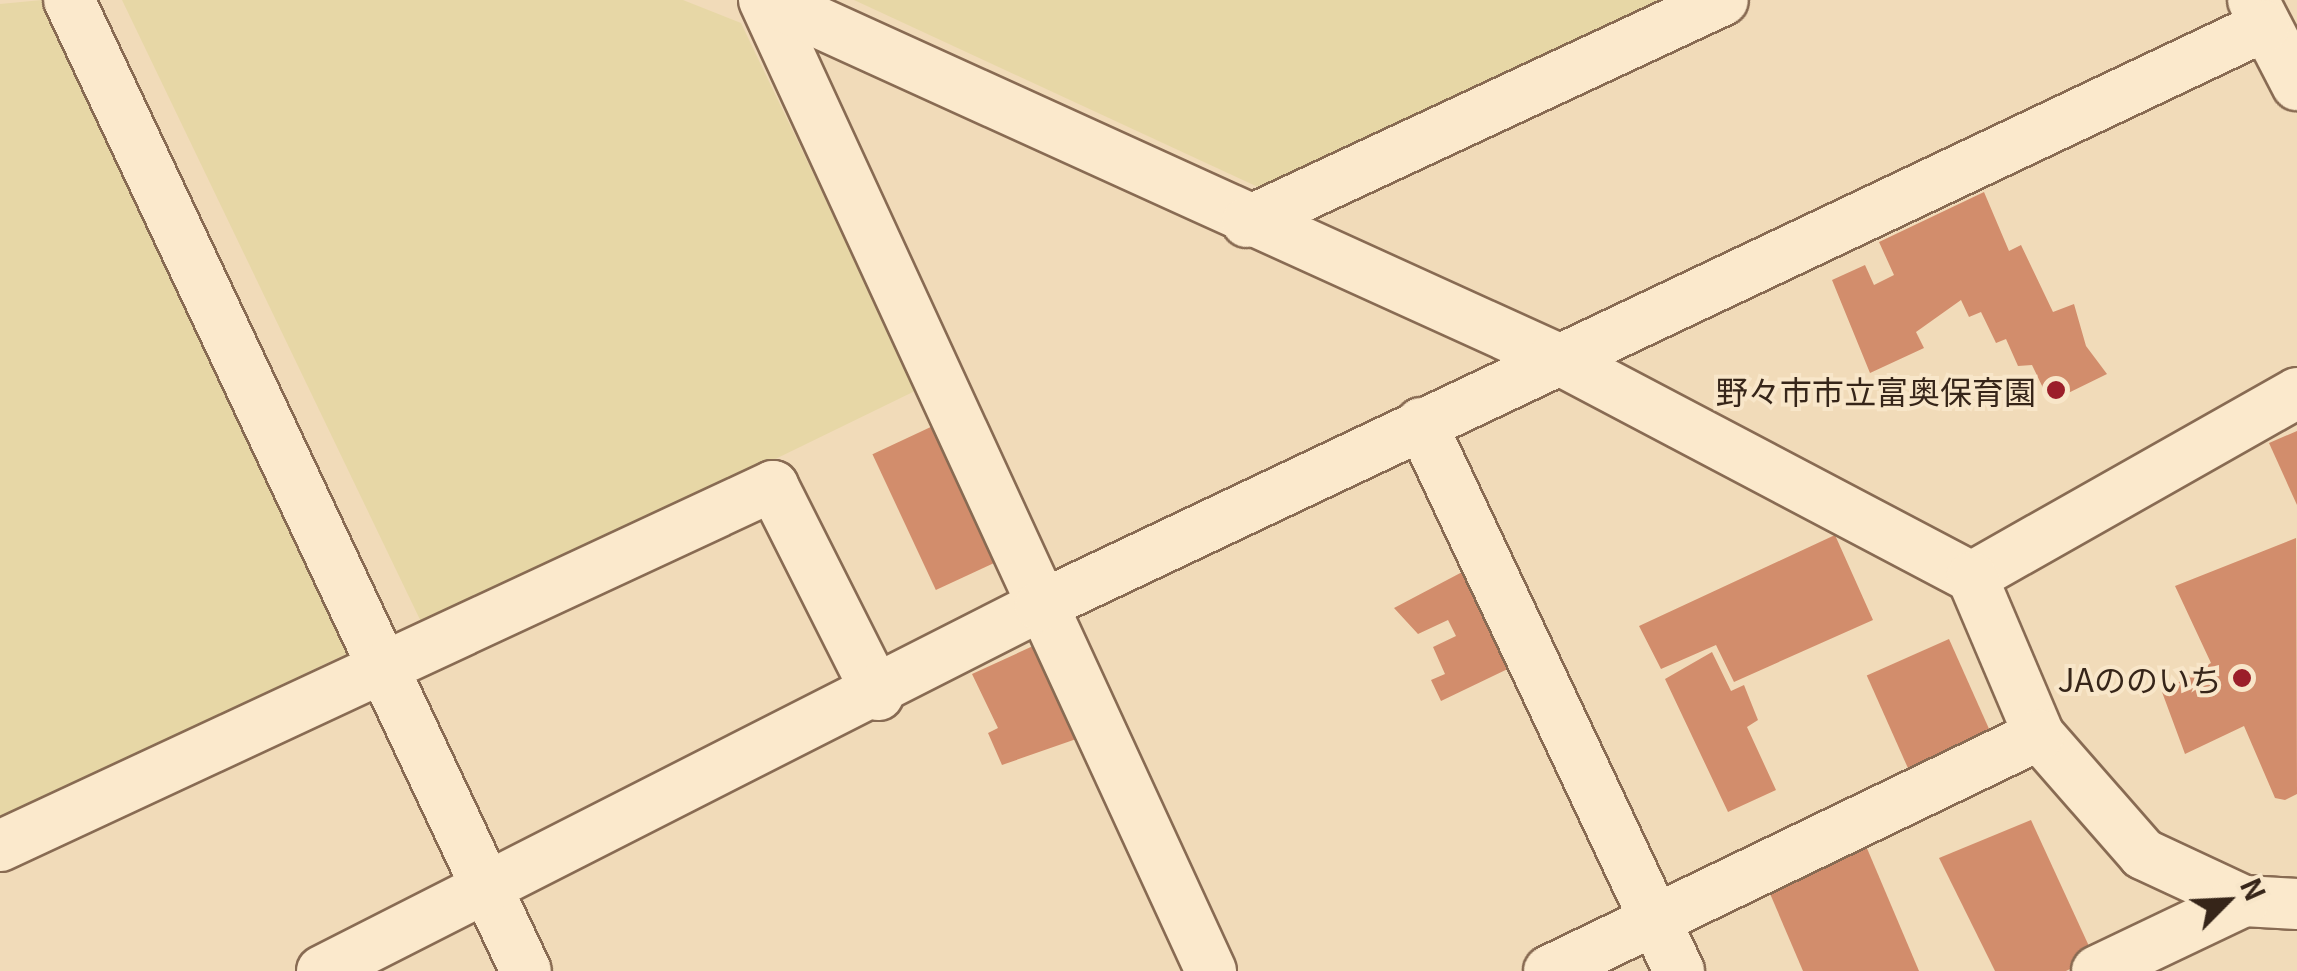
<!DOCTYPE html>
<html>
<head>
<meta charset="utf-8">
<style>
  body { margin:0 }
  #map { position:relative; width:2297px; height:971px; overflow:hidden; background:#f1dbb9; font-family:Georgia,"Noto Sans JP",serif }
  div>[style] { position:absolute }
  .farmland>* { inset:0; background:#e7d7a6 }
  .building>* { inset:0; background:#d28d6c; transform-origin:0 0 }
  .roads { filter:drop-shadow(2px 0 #886b53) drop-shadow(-2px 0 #886b53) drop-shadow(0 2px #886b53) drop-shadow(0 -2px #886b53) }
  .minor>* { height:50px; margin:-25px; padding:0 25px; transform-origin:25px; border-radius:25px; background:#fbe9cc }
  .dots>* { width:28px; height:28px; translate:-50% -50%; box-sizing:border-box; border:5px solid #f8e6c9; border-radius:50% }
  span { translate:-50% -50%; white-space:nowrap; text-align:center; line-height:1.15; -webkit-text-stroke:8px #f8e6c9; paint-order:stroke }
  .poi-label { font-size:32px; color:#362519 }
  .right { translate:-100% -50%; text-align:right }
  .north { position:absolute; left:2177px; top:851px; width:100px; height:100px; -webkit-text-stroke:8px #f8e6c9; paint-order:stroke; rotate:66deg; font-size:28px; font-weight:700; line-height:40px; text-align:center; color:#362519 }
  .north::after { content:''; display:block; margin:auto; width:35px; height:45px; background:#362519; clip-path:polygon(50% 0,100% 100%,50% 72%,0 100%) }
</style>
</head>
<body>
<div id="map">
  <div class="farmland">
    <div style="clip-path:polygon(42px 0,352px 651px,0 819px,0 4px)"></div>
    <div style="clip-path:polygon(122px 0,683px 0,741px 23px,917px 390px,425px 630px)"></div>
    <div style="clip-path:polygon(854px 0,1686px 0,1275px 195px)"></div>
  </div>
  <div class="building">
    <div style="clip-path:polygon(1984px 192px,2009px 251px,2021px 245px,2053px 312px,2074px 304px,2086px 346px,2107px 374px,2058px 398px,2045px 392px,2032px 365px,2018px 366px,2006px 339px,1996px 343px,1981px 312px,1969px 317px,1961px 300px,1916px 332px,1924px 348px,1870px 373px,1832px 280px,1865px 265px,1874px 285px,1894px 275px,1879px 242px)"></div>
    <div style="left:935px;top:425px;width:150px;height:69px;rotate:65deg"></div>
    <div style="clip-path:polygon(2297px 431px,2297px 505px,2269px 443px)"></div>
    <div style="clip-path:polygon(1835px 535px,1873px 620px,1734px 682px,1716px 645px,1661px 669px,1639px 626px)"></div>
    <div style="clip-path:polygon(2296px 538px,2297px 794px,2285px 800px,2275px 798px,2244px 726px,2185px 754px,2162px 692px,2211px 663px,2175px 586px)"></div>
    <div style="clip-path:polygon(1466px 570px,1516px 665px,1441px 701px,1431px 680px,1445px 674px,1433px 647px,1456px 636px,1448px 620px,1418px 634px,1394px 608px)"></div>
    <div style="left:1949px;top:639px;width:118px;height:90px;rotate:66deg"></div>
    <div style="clip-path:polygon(1033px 646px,1082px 737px,1002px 765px,988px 733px,998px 728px,972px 674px)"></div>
    <div style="clip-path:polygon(1712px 652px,1731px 691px,1744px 685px,1758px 720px,1747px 727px,1776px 790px,1728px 812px,1665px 679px)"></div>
    <div style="clip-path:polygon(2031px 820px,2094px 957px,2066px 971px,1995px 971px,1939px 858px)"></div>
    <div style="clip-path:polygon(1866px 846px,1919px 971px,1803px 971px,1768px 889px)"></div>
  </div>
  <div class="roads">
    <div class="minor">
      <div style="left:69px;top:0;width:1073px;rotate:64.8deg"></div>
      <div style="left:764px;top:0;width:1069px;rotate:65.28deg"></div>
      <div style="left:769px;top:0;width:862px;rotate:24.45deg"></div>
      <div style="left:1554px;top:357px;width:472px;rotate:27.8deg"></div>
      <div style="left:2253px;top:0;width:96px;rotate:62.6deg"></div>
      <div style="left:1247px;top:222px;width:525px;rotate:-25deg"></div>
      <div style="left:2297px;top:393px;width:373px;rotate:150.5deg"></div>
      <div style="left:1972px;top:577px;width:172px;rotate:67deg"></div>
      <div style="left:2039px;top:735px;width:158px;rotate:48.8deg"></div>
      <div style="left:2143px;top:854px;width:111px;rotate:25deg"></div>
      <div style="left:2244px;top:901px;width:53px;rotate:3.2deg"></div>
      <div style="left:1421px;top:423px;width:606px;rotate:64.79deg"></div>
      <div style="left:0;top:846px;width:853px;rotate:-24.97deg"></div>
      <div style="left:773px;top:486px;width:234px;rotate:63.3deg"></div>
      <div style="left:322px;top:971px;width:805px;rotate:-26.95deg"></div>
      <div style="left:1040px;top:606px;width:1355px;rotate:-25.34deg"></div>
      <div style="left:1549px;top:971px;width:544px;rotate:-25.72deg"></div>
      <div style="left:2097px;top:971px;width:163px;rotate:-25.5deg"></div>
    </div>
  </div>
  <div class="dots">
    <div style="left:2056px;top:390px;background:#9b1e2a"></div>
    <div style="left:2242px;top:678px;background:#9b1e2a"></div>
  </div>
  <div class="poi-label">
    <span class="right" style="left:2036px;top:390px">野々市市立富奥保育園</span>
    <span class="right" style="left:2222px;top:678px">JAののいち</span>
  </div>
  <div class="north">N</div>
</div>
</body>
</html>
